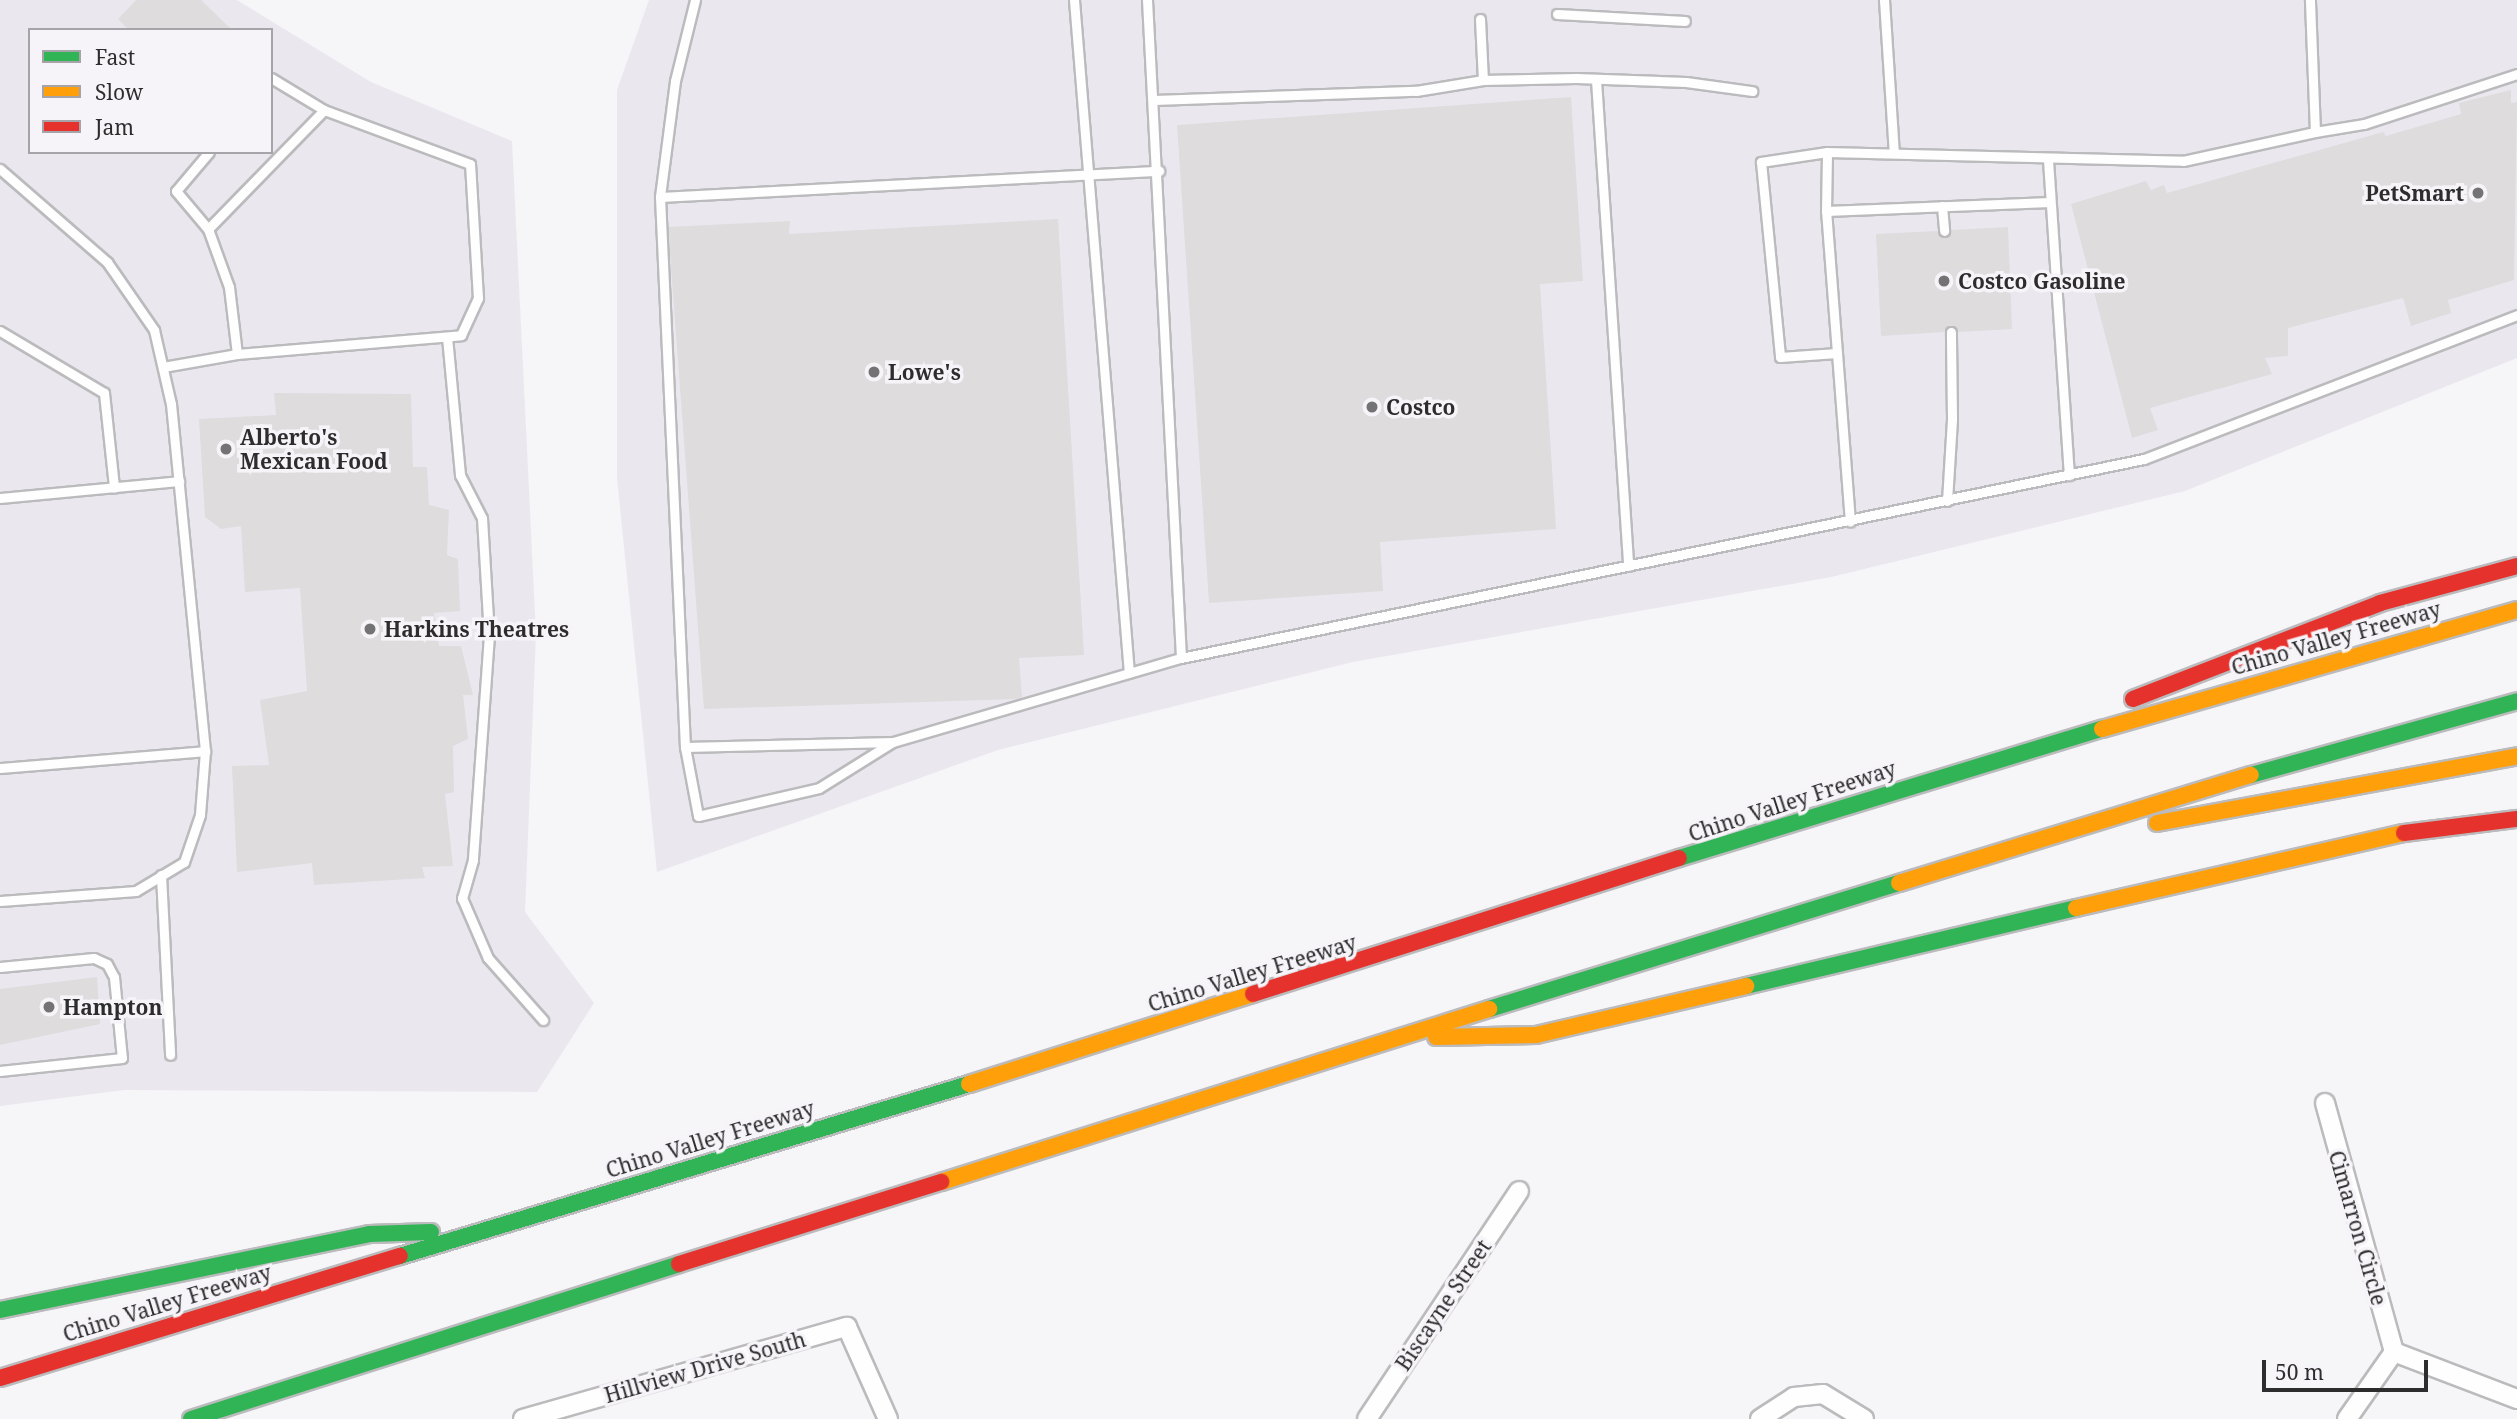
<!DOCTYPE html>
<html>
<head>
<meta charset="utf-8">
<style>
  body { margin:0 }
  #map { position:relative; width:2517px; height:1419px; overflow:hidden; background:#f6f5f8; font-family:"Noto Serif",serif }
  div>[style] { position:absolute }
  .built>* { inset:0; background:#ebe7ef }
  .building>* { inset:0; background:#dedcdd }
  .roads { filter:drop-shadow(2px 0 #bbbbbd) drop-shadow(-2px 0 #bbbbbd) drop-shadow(0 2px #bbbbbd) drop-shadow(0 -2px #bbbbbd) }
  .lane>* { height:9px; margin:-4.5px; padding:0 4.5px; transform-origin:4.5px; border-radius:4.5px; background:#fefefe }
  .street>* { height:18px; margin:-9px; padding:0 9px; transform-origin:9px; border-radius:9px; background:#fefefe }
  .fast>* { height:16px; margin:-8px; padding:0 8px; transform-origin:8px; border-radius:8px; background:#30b455 }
  .slow>* { height:16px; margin:-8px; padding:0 8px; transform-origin:8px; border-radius:8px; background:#ff9f0a }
  .jam>* { height:16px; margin:-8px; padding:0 8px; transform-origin:8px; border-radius:8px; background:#e5322d }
  .dots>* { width:19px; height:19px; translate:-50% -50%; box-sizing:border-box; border:4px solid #f6f4f9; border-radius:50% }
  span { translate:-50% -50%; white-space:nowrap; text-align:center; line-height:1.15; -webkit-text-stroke:7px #f6f4f9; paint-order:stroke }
  .poi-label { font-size:21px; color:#2d2d2e; font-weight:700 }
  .right { translate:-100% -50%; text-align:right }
  .left { translate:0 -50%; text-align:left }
  .street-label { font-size:21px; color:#2d2d2e }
  .legend { position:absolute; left:28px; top:28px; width:245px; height:126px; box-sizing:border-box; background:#f6f4f9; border:2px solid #a6a4a8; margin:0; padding:9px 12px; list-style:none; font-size:21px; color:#2d2d2e }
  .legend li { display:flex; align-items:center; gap:14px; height:35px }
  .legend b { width:35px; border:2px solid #a6a4a8 }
  .scale { position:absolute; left:2262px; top:1360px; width:166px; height:32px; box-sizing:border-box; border:4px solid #2d2d2e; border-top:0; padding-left:9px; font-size:21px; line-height:24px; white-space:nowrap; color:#2d2d2e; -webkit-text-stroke:5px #f6f4f9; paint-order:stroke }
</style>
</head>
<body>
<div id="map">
  <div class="built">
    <div style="clip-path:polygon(evenodd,0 0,237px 0,371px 82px,512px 141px,536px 634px,525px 912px,594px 1003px,537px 1092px,124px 1090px,0 1106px,0 0,30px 30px,271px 30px,271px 152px,30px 152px,30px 30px)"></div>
    <div style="clip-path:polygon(649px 0,2517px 0,2517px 358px,2185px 491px,1831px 577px,1353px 662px,998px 750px,657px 872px,617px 478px,617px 90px)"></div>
  </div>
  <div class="building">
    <div style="clip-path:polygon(136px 0,201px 0,232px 30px,129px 30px,118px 19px)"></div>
    <div style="clip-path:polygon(2511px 90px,2511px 103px,2517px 102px,2514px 280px,2448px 300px,2451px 313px,2411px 326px,2403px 298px,2288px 328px,2288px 356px,2265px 358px,2272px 374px,2150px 408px,2158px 430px,2132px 438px,2071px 204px,2146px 181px,2151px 190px,2164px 185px,2167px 193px,2383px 132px,2386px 136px,2461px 114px,2459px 103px)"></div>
    <div style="clip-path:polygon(1571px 97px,1583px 281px,1540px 284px,1556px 529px,1380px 542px,1383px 591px,1209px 603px,1177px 125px)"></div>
    <div style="clip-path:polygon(1058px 219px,1084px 655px,1019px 658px,1022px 697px,1016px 699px,704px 709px,668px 227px,790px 221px,789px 234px)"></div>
    <div style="clip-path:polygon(2008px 227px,2012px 329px,1958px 332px,1950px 325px,1944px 332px,1881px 336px,1876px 234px,1937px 231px,1944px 238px,1951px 230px)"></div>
    <div style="clip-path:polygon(274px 393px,411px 394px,413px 467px,427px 467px,429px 505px,449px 510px,447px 555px,458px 559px,460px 611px,434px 613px,439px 646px,461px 646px,473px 695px,463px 695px,468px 739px,453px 746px,454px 792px,445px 794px,453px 866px,422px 867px,425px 878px,314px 885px,312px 863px,237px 872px,232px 766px,269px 765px,260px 700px,307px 691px,300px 588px,245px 592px,241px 526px,221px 529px,205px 517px,199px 419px,276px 415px)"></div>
    <div style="clip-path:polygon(97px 977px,100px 1024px,0 1045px,0 989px)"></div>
  </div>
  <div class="roads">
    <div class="lane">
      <div style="left:695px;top:0;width:83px;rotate:103.9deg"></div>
      <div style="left:675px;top:81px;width:117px;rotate:97.4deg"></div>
      <div style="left:660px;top:197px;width:500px;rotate:-3deg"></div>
      <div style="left:1074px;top:0;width:675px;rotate:85.33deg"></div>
      <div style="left:1147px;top:0;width:659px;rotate:87.04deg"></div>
      <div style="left:1884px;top:0;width:153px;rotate:86.3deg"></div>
      <div style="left:1557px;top:14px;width:128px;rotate:3.1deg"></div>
      <div style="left:1480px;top:19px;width:61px;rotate:87.2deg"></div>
      <div style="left:1596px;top:80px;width:487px;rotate:86.2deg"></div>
      <div style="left:1154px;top:100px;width:262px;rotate:-2deg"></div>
      <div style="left:1416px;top:91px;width:68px;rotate:-9.3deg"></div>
      <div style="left:1483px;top:80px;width:93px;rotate:-1.2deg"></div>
      <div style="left:1576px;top:78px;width:110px;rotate:2.1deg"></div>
      <div style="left:1686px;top:82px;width:67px;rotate:7.8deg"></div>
      <div style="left:2315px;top:132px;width:50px;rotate:-9.3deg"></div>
      <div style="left:2364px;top:124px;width:161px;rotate:-18.1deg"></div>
      <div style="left:209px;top:152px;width:51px;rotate:130.2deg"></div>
      <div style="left:176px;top:191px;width:50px;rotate:49.9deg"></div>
      <div style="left:208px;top:229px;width:62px;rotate:70.1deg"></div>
      <div style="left:229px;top:287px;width:67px;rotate:83.2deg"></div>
      <div style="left:1827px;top:152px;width:356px;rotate:1.4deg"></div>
      <div style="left:2183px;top:161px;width:135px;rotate:-12.4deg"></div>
      <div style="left:2315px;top:132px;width:132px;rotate:-92.2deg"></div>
      <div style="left:2048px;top:160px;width:316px;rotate:86.2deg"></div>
      <div style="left:0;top:169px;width:142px;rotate:41deg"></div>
      <div style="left:107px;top:262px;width:83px;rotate:55.3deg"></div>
      <div style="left:154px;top:330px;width:76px;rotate:77.1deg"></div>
      <div style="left:171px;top:404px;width:349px;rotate:84.4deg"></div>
      <div style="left:205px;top:751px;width:64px;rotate:94.5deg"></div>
      <div style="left:200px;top:815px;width:50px;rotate:108.8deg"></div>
      <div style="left:184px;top:862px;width:56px;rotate:148.9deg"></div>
      <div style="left:136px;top:891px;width:136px;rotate:175.8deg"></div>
      <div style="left:660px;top:197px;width:551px;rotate:87.4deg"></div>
      <div style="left:685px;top:747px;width:70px;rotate:79.3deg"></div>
      <div style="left:698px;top:816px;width:124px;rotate:-13deg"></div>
      <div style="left:819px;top:788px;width:85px;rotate:-32deg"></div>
      <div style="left:1942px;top:206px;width:25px;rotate:85deg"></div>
      <div style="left:1826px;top:211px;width:224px;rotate:-2.3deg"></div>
      <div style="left:208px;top:229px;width:166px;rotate:-45.7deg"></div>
      <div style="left:0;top:331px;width:121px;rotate:30.8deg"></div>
      <div style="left:104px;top:393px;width:95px;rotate:83.9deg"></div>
      <div style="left:447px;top:337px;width:139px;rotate:84.6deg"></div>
      <div style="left:460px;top:475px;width:48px;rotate:62.9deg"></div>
      <div style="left:482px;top:518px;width:117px;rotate:86.6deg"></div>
      <div style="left:489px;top:635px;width:226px;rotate:94.1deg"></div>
      <div style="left:473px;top:860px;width:40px;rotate:106deg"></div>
      <div style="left:462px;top:898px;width:65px;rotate:66.6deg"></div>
      <div style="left:488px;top:958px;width:83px;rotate:48.4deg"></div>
      <div style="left:1837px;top:353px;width:142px;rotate:-94.4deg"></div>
      <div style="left:1826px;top:211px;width:59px;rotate:-89deg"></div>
      <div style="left:1827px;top:152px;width:67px;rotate:171.4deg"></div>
      <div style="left:1761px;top:162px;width:196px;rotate:84.4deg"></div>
      <div style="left:1780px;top:357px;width:57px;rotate:-4deg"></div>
      <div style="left:1837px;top:353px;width:169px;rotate:85.6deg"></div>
      <div style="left:163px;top:367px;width:75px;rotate:-10deg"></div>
      <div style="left:237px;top:354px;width:225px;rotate:-4.8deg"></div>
      <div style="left:461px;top:335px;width:41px;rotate:-65.3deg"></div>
      <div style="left:478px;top:298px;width:134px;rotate:-93.4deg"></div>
      <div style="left:470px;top:164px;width:156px;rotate:-159.7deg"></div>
      <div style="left:324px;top:110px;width:62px;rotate:-148.9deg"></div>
      <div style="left:0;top:498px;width:180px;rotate:-5.4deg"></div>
      <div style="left:1947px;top:501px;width:82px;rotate:-86.5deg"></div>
      <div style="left:1952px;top:419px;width:87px;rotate:-90.7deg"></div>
      <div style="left:685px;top:747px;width:208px;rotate:-1.4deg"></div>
      <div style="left:893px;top:742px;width:300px;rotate:-16.3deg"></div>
      <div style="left:1181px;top:658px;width:983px;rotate:-11.68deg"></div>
      <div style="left:2144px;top:459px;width:400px;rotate:-21.1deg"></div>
      <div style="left:0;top:768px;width:206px;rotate:-4.7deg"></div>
      <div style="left:161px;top:875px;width:180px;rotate:87.1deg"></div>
      <div style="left:0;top:967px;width:94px;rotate:-5.5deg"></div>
      <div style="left:94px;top:958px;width:14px;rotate:25deg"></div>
      <div style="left:107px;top:964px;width:15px;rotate:62deg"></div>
      <div style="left:114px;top:977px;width:81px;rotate:84.4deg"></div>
      <div style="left:122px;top:1058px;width:123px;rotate:173.9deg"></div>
    </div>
    <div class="street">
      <div style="left:2325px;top:1103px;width:258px;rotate:74.5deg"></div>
      <div style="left:2394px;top:1352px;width:132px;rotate:20.9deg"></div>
      <div style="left:523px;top:1419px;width:337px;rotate:-15.9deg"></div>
      <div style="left:847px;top:1327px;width:101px;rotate:66deg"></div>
      <div style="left:1367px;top:1419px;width:274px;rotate:-56.3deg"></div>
      <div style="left:1760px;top:1419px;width:40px;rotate:-32.9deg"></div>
      <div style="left:1794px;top:1397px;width:29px;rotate:-6deg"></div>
      <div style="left:1823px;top:1394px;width:48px;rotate:31.4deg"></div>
      <div style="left:2347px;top:1419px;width:82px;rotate:-55deg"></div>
    </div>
    <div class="fast">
      <div style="left:2251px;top:775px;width:276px;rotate:-15.5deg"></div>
      <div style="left:1679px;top:858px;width:442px;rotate:-17deg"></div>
      <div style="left:1746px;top:986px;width:339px;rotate:-13.3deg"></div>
      <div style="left:1489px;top:1009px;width:429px;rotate:-17.1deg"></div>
      <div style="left:400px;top:1256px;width:594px;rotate:-16.82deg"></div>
      <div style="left:0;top:1310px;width:377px;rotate:-11.6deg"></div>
      <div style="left:369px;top:1234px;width:62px;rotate:-1.8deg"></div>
      <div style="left:191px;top:1419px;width:512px;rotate:-17.62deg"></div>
    </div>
    <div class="slow">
      <div style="left:2102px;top:729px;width:432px;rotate:-16deg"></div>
      <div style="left:2157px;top:823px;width:366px;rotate:-10.5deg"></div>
      <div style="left:1899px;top:883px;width:368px;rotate:-17.1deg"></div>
      <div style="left:2076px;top:908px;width:336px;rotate:-12.9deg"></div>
      <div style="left:1436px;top:1037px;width:100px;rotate:-1.1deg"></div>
      <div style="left:1536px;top:1035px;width:216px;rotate:-13.1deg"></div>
      <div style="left:969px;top:1084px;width:298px;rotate:-17.6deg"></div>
      <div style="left:941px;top:1182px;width:575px;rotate:-17.52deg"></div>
    </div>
    <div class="jam">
      <div style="left:2133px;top:699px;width:265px;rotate:-21.2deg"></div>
      <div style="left:2380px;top:603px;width:142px;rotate:-15.1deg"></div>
      <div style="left:2404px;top:833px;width:114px;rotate:-7.1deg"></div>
      <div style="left:1253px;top:994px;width:447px;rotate:-17.7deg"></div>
      <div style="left:679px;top:1264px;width:275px;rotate:-17.4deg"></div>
      <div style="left:0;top:1378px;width:418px;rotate:-17deg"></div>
    </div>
  </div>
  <div class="dots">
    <div style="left:2478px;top:193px;background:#737375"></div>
    <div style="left:1944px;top:281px;background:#737375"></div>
    <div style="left:874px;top:372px;background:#737375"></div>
    <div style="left:1372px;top:407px;background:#737375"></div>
    <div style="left:226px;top:449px;background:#737375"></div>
    <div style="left:370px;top:629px;background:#737375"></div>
    <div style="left:49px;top:1007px;background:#737375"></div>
  </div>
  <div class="poi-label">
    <span class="right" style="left:2464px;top:193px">PetSmart</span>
    <span class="left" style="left:1958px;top:281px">Costco Gasoline</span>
    <span class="left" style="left:888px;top:372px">Lowe's</span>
    <span class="left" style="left:1386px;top:407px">Costco</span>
    <span class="left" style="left:240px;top:449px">Alberto's<br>Mexican Food</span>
    <span class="left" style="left:384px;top:629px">Harkins Theatres</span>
    <span class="left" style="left:63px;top:1007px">Hampton</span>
  </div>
  <div class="street-label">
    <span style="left:2336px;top:638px;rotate:-16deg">Chino Valley Freeway</span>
    <span style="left:1792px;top:801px;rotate:-18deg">Chino Valley Freeway</span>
    <span style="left:1252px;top:973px;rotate:-17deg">Chino Valley Freeway</span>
    <span style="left:710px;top:1139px;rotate:-17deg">Chino Valley Freeway</span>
    <span style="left:2358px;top:1228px;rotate:74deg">Cimarron Circle</span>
    <span style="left:167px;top:1303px;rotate:-17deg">Chino Valley Freeway</span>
    <span style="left:1443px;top:1305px;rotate:-56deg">Biscayne Street</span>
    <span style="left:705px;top:1367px;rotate:-16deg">Hillview Drive South</span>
  </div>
  <ul class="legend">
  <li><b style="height:9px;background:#30b455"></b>Fast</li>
  <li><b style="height:9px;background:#ff9f0a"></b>Slow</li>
  <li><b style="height:9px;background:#e5322d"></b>Jam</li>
  </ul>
  <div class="scale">50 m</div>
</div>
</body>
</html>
